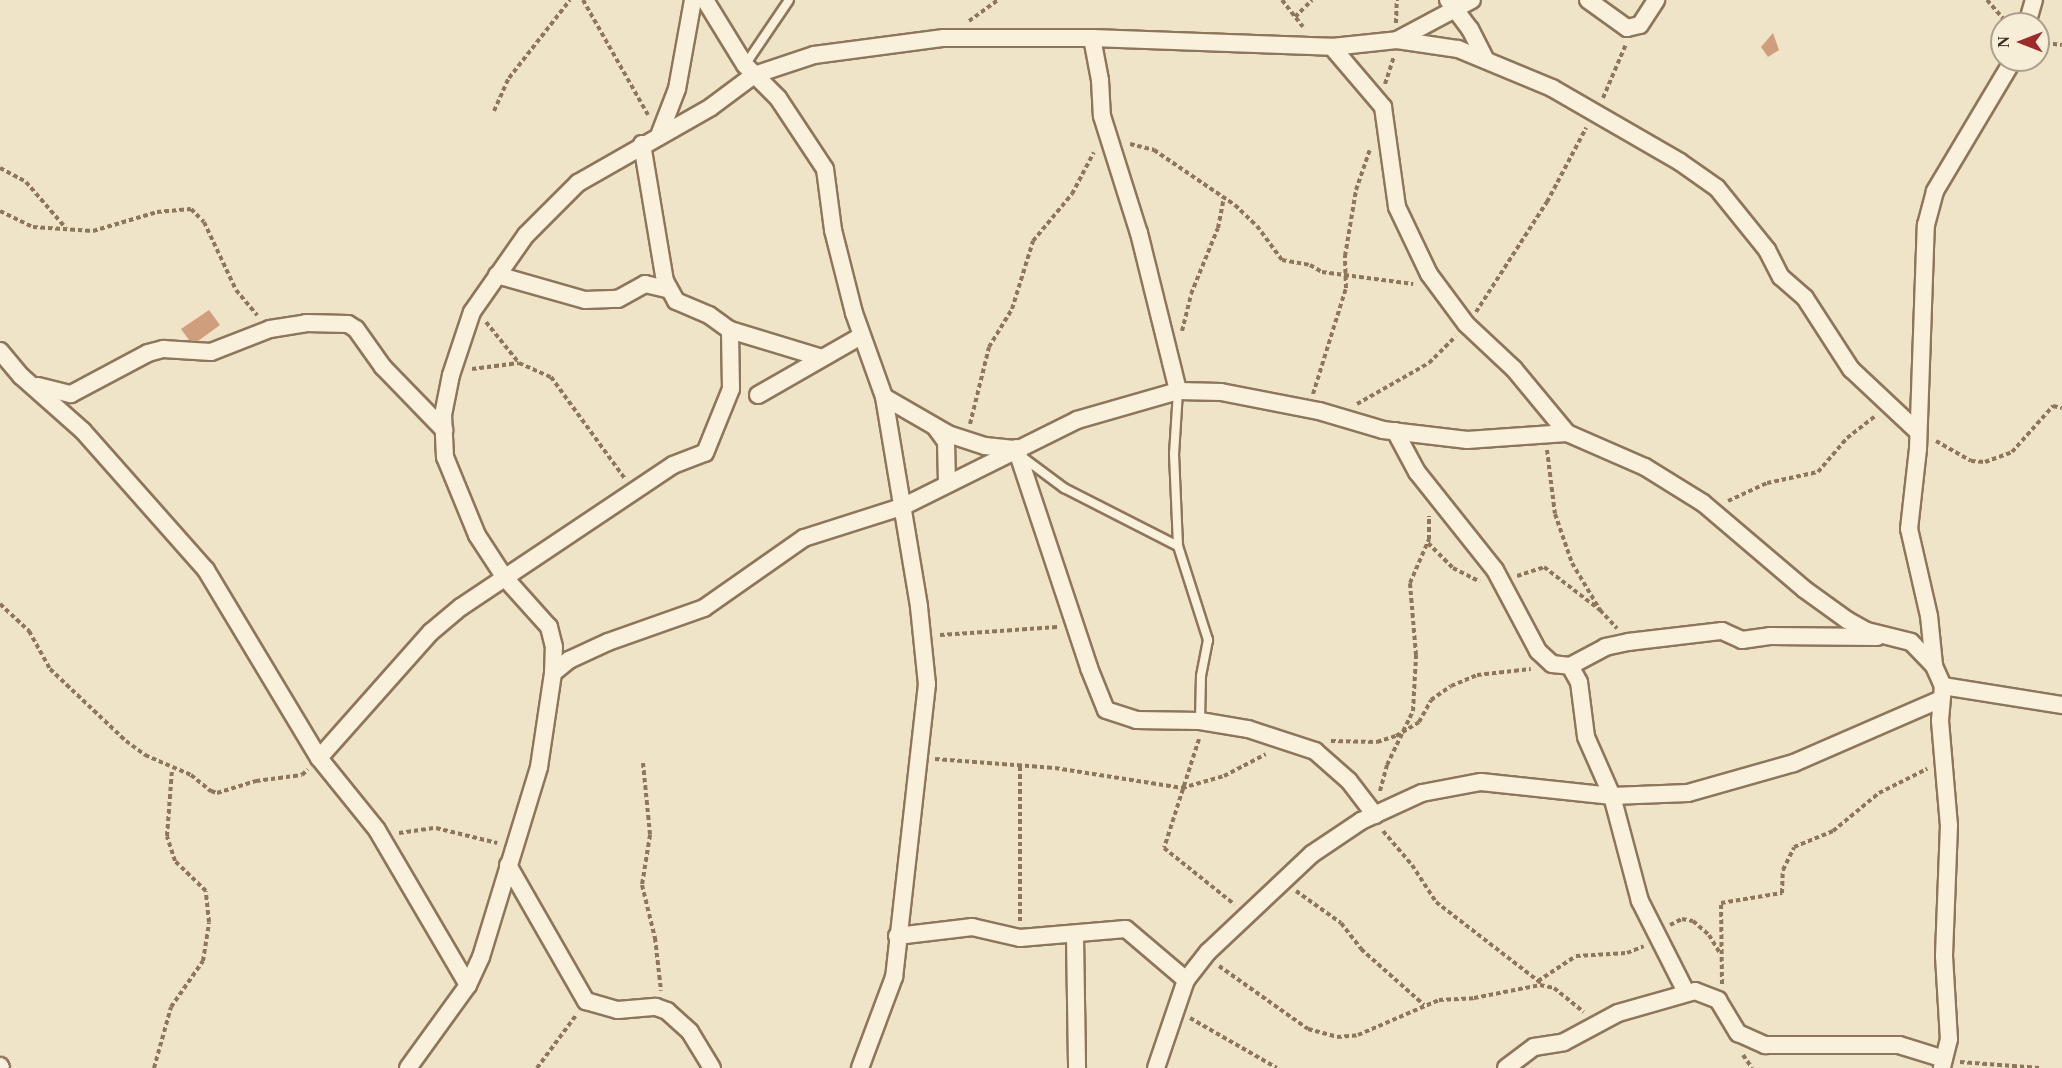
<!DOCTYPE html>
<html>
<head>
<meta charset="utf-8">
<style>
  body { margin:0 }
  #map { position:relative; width:2062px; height:1068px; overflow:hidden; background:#f0e4c8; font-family:Georgia,serif }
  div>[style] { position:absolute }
  .building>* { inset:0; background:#cf9f7d }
  .path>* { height:4px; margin-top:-2px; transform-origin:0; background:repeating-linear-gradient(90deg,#8d765c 0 4.5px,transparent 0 7.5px) }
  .roads { filter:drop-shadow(2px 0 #8d765c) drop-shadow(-2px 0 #8d765c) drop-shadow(0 2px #8d765c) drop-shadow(0 -2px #8d765c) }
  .service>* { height:8px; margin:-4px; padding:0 4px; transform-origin:4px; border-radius:4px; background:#faf1dc }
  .minor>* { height:16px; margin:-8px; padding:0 8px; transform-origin:8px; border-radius:8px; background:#faf1dc }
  span { translate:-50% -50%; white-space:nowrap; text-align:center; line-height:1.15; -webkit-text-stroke:4.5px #f7eed8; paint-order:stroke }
  .north { position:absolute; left:1990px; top:12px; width:60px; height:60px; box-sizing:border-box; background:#f7eed8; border:2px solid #ada18e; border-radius:50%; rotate:270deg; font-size:16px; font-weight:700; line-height:24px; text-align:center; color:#3d2e20 }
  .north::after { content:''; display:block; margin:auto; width:21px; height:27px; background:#9e2a2b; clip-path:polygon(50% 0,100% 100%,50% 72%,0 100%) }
</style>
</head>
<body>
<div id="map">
  <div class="building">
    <div style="clip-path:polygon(1773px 33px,1779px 50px,1768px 57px,1761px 47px)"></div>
    <div style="clip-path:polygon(209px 310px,220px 325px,198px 341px,189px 340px,181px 329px)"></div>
  </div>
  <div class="path">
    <div style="left:583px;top:0;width:132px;rotate:60.5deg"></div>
    <div style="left:1282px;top:0;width:34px;rotate:52deg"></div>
    <div style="left:1987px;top:0;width:32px;rotate:49deg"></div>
    <div style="left:1295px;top:17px;width:24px;rotate:-45deg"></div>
    <div style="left:969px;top:21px;width:36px;rotate:-36deg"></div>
    <div style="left:1396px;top:23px;width:23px;rotate:-88deg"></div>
    <div style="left:2038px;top:42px;width:24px;rotate:7deg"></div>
    <div style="left:1385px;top:84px;width:28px;rotate:-72deg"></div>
    <div style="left:1603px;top:98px;width:59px;rotate:-66.9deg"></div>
    <div style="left:494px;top:111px;width:36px;rotate:-66deg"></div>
    <div style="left:509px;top:78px;width:99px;rotate:-52deg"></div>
    <div style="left:1130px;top:144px;width:25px;rotate:14deg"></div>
    <div style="left:1154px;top:150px;width:98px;rotate:34.2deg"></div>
    <div style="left:1235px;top:205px;width:30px;rotate:44deg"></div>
    <div style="left:1257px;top:226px;width:42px;rotate:53.7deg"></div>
    <div style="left:1282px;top:260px;width:28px;rotate:10deg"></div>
    <div style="left:1310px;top:265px;width:14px;rotate:30deg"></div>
    <div style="left:1322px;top:272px;width:92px;rotate:7.5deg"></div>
    <div style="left:0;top:168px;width:30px;rotate:28deg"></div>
    <div style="left:26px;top:182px;width:60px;rotate:49.1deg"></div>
    <div style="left:0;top:211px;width:37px;rotate:26deg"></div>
    <div style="left:33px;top:227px;width:60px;rotate:3.8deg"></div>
    <div style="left:93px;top:231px;width:67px;rotate:-16.5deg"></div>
    <div style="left:157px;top:212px;width:34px;rotate:-5deg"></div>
    <div style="left:191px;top:209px;width:18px;rotate:45deg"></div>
    <div style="left:204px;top:222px;width:75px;rotate:64.8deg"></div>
    <div style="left:236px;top:290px;width:33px;rotate:50deg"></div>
    <div style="left:1476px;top:312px;width:131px;rotate:-57.2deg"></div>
    <div style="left:1547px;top:202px;width:84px;rotate:-62.2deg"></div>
    <div style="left:486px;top:322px;width:53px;rotate:51.2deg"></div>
    <div style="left:1182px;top:331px;width:38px;rotate:-76deg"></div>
    <div style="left:1191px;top:294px;width:71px;rotate:-67.8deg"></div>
    <div style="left:1218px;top:228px;width:31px;rotate:-79deg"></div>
    <div style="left:472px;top:369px;width:47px;rotate:-7.3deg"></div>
    <div style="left:519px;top:363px;width:35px;rotate:24deg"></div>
    <div style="left:551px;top:377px;width:126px;rotate:54deg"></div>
    <div style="left:1313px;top:394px;width:111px;rotate:-72.7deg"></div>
    <div style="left:1346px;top:288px;width:32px;rotate:-92deg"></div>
    <div style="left:1345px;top:256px;width:67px;rotate:-80.5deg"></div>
    <div style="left:1356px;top:190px;width:43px;rotate:-71.1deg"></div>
    <div style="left:1357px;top:404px;width:83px;rotate:-29.7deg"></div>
    <div style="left:1429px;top:363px;width:38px;rotate:-45deg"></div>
    <div style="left:970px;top:424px;width:79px;rotate:-76.1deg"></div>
    <div style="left:989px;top:347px;width:44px;rotate:-58.8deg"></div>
    <div style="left:1012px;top:309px;width:71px;rotate:-72.8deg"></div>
    <div style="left:1033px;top:241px;width:61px;rotate:-50.3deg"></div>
    <div style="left:1072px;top:194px;width:47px;rotate:-62.4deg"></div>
    <div style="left:1936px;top:441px;width:40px;rotate:29.7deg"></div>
    <div style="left:1971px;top:461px;width:14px;rotate:4deg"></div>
    <div style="left:1985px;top:462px;width:29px;rotate:-20deg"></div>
    <div style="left:2012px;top:452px;width:62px;rotate:-48.3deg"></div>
    <div style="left:2053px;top:406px;width:9px;rotate:13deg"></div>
    <div style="left:1547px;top:450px;width:64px;rotate:82.9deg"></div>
    <div style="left:1555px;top:514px;width:52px;rotate:70.9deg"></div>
    <div style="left:1572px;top:563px;width:55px;rotate:59.2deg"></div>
    <div style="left:1728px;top:501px;width:43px;rotate:-24.8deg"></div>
    <div style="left:1767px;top:483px;width:52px;rotate:-12.2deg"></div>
    <div style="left:1818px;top:472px;width:45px;rotate:-49.5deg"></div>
    <div style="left:1847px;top:438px;width:37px;rotate:-38deg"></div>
    <div style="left:1428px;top:543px;width:35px;rotate:45deg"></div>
    <div style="left:1453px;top:568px;width:30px;rotate:27deg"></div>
    <div style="left:1517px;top:576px;width:28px;rotate:-18deg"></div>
    <div style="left:1544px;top:567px;width:71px;rotate:37.5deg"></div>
    <div style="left:1600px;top:610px;width:25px;rotate:47deg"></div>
    <div style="left:0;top:604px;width:40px;rotate:43deg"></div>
    <div style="left:29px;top:631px;width:43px;rotate:61.1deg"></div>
    <div style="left:50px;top:669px;width:105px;rotate:43.5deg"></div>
    <div style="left:126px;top:741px;width:24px;rotate:36deg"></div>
    <div style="left:145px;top:755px;width:50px;rotate:23.5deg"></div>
    <div style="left:191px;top:775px;width:26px;rotate:39deg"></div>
    <div style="left:211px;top:791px;width:6px;rotate:18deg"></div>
    <div style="left:217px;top:793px;width:41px;rotate:-17.1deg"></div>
    <div style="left:256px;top:781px;width:46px;rotate:-7.4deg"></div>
    <div style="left:302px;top:775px;width:8px;rotate:-45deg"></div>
    <div style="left:940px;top:635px;width:118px;rotate:-3.9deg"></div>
    <div style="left:1199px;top:739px;width:114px;rotate:107.8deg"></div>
    <div style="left:1164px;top:848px;width:90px;rotate:38.7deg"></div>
    <div style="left:1331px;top:741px;width:46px;rotate:1.2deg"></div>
    <div style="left:1377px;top:742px;width:20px;rotate:-18deg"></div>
    <div style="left:1396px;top:736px;width:27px;rotate:-31deg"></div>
    <div style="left:1419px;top:722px;width:25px;rotate:-61deg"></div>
    <div style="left:1431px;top:700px;width:24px;rotate:-35deg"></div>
    <div style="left:1451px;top:686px;width:28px;rotate:-23deg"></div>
    <div style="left:1477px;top:675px;width:54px;rotate:-6.3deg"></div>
    <div style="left:935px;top:759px;width:120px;rotate:4.3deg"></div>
    <div style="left:1055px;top:768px;width:129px;rotate:8.9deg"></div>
    <div style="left:1182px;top:788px;width:44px;rotate:-15.9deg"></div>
    <div style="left:1224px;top:776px;width:47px;rotate:-27.6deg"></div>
    <div style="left:643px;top:763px;width:72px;rotate:84.4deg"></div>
    <div style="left:650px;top:835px;width:51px;rotate:99.1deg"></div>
    <div style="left:642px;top:885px;width:55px;rotate:76.2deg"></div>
    <div style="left:655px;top:938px;width:53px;rotate:83.5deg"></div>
    <div style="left:1020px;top:767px;width:155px;rotate:90deg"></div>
    <div style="left:1380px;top:791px;width:27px;rotate:-75deg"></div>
    <div style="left:1387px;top:765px;width:60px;rotate:-64.3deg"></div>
    <div style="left:1413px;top:711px;width:56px;rotate:-86.9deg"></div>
    <div style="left:1416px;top:655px;width:72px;rotate:-94.8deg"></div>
    <div style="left:1410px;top:583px;width:48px;rotate:-66.6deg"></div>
    <div style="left:1429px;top:539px;width:23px;rotate:-90deg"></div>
    <div style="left:1383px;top:831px;width:45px;rotate:49.5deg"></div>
    <div style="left:1412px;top:865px;width:44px;rotate:57deg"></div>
    <div style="left:1436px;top:902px;width:134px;rotate:37.7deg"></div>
    <div style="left:399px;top:833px;width:37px;rotate:-8deg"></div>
    <div style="left:436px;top:828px;width:63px;rotate:13.8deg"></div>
    <div style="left:1296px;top:891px;width:55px;rotate:35.4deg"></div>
    <div style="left:1341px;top:923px;width:33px;rotate:52deg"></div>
    <div style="left:1361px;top:949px;width:84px;rotate:41.6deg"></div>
    <div style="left:1670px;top:925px;width:13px;rotate:-27deg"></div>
    <div style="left:1682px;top:919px;width:11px;rotate:10deg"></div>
    <div style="left:1693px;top:921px;width:21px;rotate:41deg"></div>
    <div style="left:1709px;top:935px;width:21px;rotate:59deg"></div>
    <div style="left:1219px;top:966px;width:109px;rotate:35.3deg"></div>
    <div style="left:1308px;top:1029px;width:30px;rotate:15deg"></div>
    <div style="left:1337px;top:1037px;width:21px;rotate:-5deg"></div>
    <div style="left:1358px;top:1035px;width:88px;rotate:-23.4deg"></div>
    <div style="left:1439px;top:1000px;width:35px;rotate:-3deg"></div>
    <div style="left:1474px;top:998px;width:67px;rotate:-11.1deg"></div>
    <div style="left:1540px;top:985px;width:14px;rotate:12deg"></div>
    <div style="left:1554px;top:988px;width:38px;rotate:39deg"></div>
    <div style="left:1538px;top:981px;width:45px;rotate:-33.3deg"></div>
    <div style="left:1576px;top:956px;width:51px;rotate:-3.4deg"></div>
    <div style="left:1627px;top:953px;width:18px;rotate:-22deg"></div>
    <div style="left:1722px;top:984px;width:81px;rotate:-90.7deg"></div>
    <div style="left:1721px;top:903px;width:62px;rotate:-9.3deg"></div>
    <div style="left:1782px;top:893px;width:23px;rotate:-88deg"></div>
    <div style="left:1783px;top:870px;width:25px;rotate:-64deg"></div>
    <div style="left:1794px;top:847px;width:42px;rotate:-22.3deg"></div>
    <div style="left:1833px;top:831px;width:60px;rotate:-39.6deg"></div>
    <div style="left:1879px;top:793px;width:54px;rotate:-26.6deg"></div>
    <div style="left:1190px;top:1018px;width:100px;rotate:29.9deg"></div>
    <div style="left:1743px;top:1055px;width:16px;rotate:55deg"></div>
    <div style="left:1960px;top:1062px;width:80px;rotate:4.3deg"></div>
    <div style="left:154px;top:1068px;width:63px;rotate:-74.4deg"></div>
    <div style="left:171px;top:1007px;width:56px;rotate:-55.2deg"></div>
    <div style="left:203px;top:961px;width:39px;rotate:-81deg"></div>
    <div style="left:209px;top:922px;width:31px;rotate:-96deg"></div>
    <div style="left:206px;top:891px;width:43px;rotate:-135.9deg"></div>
    <div style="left:175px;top:861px;width:26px;rotate:-108deg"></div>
    <div style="left:167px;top:836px;width:67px;rotate:-85.7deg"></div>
    <div style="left:537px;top:1068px;width:67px;rotate:-53.5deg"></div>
  </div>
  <div class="roads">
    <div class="service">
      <div style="left:745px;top:65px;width:78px;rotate:-55.9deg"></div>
      <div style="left:1178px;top:391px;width:63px;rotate:93.6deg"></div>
      <div style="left:1174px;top:454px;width:92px;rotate:87.5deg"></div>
      <div style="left:1178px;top:546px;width:99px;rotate:72.3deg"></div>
      <div style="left:1208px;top:640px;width:37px;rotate:101deg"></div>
      <div style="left:1201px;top:676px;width:45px;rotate:91.3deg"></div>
      <div style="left:1021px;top:456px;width:54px;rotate:36.7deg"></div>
      <div style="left:1064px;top:488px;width:128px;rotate:27deg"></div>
    </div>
    <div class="minor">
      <div style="left:705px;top:0;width:76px;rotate:58.4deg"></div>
      <div style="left:745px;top:65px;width:47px;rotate:45deg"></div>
      <div style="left:778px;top:98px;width:85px;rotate:56.5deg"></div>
      <div style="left:825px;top:169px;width:62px;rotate:82.5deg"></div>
      <div style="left:833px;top:230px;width:86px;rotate:75.8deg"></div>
      <div style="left:854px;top:313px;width:89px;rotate:70.3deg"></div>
      <div style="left:884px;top:397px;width:213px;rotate:80.5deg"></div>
      <div style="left:919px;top:607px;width:77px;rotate:84.1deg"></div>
      <div style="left:927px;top:684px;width:295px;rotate:96.4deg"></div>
      <div style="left:894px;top:977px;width:97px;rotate:110.5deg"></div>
      <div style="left:1448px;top:0;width:36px;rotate:53deg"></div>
      <div style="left:1470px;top:29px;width:35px;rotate:63deg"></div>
      <div style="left:1588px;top:0;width:48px;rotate:35.7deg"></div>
      <div style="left:1627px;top:28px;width:13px;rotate:-13deg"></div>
      <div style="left:1640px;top:25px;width:30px;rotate:-57deg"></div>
      <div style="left:2027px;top:24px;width:25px;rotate:-74deg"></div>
      <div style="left:1092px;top:38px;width:43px;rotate:79.2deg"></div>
      <div style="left:1100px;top:80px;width:36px;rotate:87deg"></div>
      <div style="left:1102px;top:116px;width:123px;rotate:72.5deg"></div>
      <div style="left:1139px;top:233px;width:163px;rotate:76.1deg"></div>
      <div style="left:1397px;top:40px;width:85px;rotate:-28.1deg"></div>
      <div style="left:1332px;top:47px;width:79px;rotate:49.6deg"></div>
      <div style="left:1383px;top:107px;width:101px;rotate:82deg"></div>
      <div style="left:1397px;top:207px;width:74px;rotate:64.5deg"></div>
      <div style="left:1429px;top:274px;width:62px;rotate:53.5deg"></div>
      <div style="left:1466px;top:324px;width:66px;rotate:43.2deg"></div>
      <div style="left:1514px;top:369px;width:83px;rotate:50.4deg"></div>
      <div style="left:660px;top:133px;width:47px;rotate:-68.9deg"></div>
      <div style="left:677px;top:89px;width:90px;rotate:-79.8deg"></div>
      <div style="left:642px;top:144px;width:139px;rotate:80.5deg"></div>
      <div style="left:665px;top:281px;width:23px;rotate:61deg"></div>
      <div style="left:676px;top:301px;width:36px;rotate:23deg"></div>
      <div style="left:709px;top:315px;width:26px;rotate:36deg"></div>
      <div style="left:730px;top:330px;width:96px;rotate:16.9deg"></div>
      <div style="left:497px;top:275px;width:91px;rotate:15.9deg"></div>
      <div style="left:585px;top:300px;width:33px;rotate:-2deg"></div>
      <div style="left:618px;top:299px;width:31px;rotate:-29deg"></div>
      <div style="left:645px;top:284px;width:23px;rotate:13deg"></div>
      <div style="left:0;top:351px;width:33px;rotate:50deg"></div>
      <div style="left:21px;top:376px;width:83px;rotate:41.6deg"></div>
      <div style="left:83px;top:431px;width:186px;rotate:48.5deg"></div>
      <div style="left:206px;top:570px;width:219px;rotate:59deg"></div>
      <div style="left:319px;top:758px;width:92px;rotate:51.1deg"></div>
      <div style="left:377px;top:830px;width:180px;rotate:59.6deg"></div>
      <div style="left:38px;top:386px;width:34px;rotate:14deg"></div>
      <div style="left:71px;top:394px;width:87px;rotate:-28deg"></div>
      <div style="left:148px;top:353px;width:16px;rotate:-15deg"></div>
      <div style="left:163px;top:349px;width:48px;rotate:3.6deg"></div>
      <div style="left:211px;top:352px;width:63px;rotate:-21.3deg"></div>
      <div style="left:270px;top:329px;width:36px;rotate:-9deg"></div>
      <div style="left:306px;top:323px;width:42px;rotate:1.4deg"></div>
      <div style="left:348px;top:324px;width:9px;rotate:32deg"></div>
      <div style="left:356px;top:329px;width:47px;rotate:54.6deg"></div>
      <div style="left:383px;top:367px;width:88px;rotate:45.9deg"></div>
      <div style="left:758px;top:395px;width:119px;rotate:-29.8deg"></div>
      <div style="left:884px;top:397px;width:74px;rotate:30deg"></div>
      <div style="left:948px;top:434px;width:39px;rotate:18deg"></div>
      <div style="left:985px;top:446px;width:27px;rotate:6deg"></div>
      <div style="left:936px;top:428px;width:17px;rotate:54deg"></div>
      <div style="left:946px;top:442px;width:41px;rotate:88.6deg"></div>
      <div style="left:1395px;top:431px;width:47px;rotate:61.8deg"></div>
      <div style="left:1417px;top:472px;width:125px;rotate:51.5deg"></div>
      <div style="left:1495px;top:570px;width:92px;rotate:62deg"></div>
      <div style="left:1538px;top:651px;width:19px;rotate:43deg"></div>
      <div style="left:1552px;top:664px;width:18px;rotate:6deg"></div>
      <div style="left:1570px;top:666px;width:40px;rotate:-28deg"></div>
      <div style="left:1605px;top:647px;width:24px;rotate:-12deg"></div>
      <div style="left:1628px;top:642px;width:95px;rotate:-6.7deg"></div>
      <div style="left:1722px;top:631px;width:22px;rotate:24deg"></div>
      <div style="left:1742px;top:640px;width:28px;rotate:-8deg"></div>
      <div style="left:1770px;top:636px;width:107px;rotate:0.5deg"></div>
      <div style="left:1016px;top:448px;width:232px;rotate:71.6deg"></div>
      <div style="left:1089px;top:668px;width:45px;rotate:68deg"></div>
      <div style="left:1106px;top:710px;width:32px;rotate:18deg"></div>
      <div style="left:1136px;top:720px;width:64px;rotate:0.9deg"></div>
      <div style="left:1200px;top:721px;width:49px;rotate:9.5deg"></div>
      <div style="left:1248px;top:729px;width:71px;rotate:18.2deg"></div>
      <div style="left:1315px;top:751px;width:45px;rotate:41.4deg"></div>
      <div style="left:1349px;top:781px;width:43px;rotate:52.6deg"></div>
      <div style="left:1934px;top:665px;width:49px;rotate:-95.8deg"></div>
      <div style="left:1929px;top:616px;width:89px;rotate:-102.9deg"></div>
      <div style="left:1909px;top:529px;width:81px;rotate:-83.6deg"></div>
      <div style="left:1918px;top:449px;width:224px;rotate:-88deg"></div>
      <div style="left:1926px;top:225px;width:35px;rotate:-75deg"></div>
      <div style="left:1935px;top:191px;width:152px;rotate:-59.2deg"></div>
      <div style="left:1570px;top:666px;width:18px;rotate:61deg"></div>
      <div style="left:1579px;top:682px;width:55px;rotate:82.7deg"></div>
      <div style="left:1586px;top:737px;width:64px;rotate:66.2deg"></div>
      <div style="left:1612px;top:796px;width:109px;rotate:75.1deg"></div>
      <div style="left:1640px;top:901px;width:102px;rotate:63.2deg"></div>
      <div style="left:553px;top:673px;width:21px;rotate:-39deg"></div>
      <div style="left:569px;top:660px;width:43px;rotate:-24.8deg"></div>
      <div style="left:608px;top:642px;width:102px;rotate:-19.5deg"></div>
      <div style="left:704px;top:608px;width:122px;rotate:-35deg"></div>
      <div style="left:804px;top:538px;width:105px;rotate:-17.7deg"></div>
      <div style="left:904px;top:506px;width:193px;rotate:-26.4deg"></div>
      <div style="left:1077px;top:420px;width:105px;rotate:-16deg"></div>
      <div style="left:1178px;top:391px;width:43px;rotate:1.3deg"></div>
      <div style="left:1221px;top:392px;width:100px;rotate:11deg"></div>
      <div style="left:1319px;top:411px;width:67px;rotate:16.5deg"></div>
      <div style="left:1383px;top:430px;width:85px;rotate:6.8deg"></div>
      <div style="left:1467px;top:440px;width:100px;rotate:-4deg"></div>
      <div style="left:1567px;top:433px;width:85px;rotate:23.6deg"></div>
      <div style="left:1645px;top:467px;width:68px;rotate:31.8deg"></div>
      <div style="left:1703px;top:503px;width:133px;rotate:40.4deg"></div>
      <div style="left:1804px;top:589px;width:53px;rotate:35.8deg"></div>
      <div style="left:1847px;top:620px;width:23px;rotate:29deg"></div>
      <div style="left:1867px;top:631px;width:45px;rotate:14deg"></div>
      <div style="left:1911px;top:642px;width:33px;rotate:46deg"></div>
      <div style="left:1934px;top:666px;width:22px;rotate:66deg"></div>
      <div style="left:1943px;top:686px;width:35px;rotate:95deg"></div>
      <div style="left:1940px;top:721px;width:104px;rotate:85.1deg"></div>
      <div style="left:1949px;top:825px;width:131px;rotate:92.2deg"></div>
      <div style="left:1944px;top:956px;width:83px;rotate:86.6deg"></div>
      <div style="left:1949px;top:1039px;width:30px;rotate:104deg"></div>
      <div style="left:1943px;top:686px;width:121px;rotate:9.1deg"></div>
      <div style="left:319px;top:758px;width:169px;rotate:-48.4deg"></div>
      <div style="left:431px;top:632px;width:39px;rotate:-40deg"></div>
      <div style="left:461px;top:607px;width:255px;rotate:-33.8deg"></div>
      <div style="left:673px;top:465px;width:34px;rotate:-21deg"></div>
      <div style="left:705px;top:453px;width:69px;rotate:-67.9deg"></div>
      <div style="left:731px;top:389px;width:59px;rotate:-91deg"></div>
      <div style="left:508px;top:865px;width:157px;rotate:60.2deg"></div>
      <div style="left:586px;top:1001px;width:33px;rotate:16deg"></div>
      <div style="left:618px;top:1010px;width:38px;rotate:-5deg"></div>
      <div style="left:656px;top:1007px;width:12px;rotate:20deg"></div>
      <div style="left:667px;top:1011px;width:31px;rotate:42deg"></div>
      <div style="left:690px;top:1032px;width:42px;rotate:58.6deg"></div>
      <div style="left:897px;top:936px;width:76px;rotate:-6.8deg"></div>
      <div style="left:972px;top:927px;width:49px;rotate:12.9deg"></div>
      <div style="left:1020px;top:938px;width:106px;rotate:-4.9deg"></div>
      <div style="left:1126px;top:929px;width:79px;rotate:40.4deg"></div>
      <div style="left:1075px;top:936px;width:132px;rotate:89.1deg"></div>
      <div style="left:0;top:1066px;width:2px;rotate:63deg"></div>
      <div style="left:408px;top:1068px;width:102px;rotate:-54.1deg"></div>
      <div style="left:468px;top:985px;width:31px;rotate:-65deg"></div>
      <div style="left:481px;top:957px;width:199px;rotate:-73deg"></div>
      <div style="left:539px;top:767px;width:95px;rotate:-81.5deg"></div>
      <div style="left:553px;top:673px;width:26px;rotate:-88deg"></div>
      <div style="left:554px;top:647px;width:21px;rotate:-104deg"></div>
      <div style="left:549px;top:627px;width:66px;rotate:-131.9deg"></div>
      <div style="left:505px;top:578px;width:51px;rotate:-123.1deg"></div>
      <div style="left:477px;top:535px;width:84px;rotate:-112.3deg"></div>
      <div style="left:445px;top:457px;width:42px;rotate:-92.7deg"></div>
      <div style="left:443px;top:415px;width:41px;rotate:-78.7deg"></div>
      <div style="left:451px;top:375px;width:66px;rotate:-71.6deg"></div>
      <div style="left:472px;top:312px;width:94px;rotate:-55deg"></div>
      <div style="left:526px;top:235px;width:74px;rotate:-45deg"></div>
      <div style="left:578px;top:183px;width:153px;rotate:-29.7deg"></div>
      <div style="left:711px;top:107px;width:54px;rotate:-36.7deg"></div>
      <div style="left:754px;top:75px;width:63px;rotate:-18.4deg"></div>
      <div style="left:814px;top:55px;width:131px;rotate:-7.5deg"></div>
      <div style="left:944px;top:38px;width:148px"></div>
      <div style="left:1092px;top:38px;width:240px;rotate:2.1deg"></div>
      <div style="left:1332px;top:47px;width:65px;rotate:-6.1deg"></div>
      <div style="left:1397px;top:40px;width:62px;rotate:8.4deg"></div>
      <div style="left:1458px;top:49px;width:102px;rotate:22.5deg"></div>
      <div style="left:1552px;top:88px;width:148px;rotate:30deg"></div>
      <div style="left:1680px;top:162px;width:45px;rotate:35.1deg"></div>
      <div style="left:1717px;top:188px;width:80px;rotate:51.1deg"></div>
      <div style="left:1767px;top:250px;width:30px;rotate:63deg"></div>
      <div style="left:1781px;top:277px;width:32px;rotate:41deg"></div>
      <div style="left:1805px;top:298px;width:85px;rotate:57.1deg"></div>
      <div style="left:1851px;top:369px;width:92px;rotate:43.2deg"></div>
      <div style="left:1156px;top:1068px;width:93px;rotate:-71.2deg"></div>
      <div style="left:1186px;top:980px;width:36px;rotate:-52deg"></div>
      <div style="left:1208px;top:952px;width:143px;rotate:-43.3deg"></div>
      <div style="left:1312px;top:854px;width:59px;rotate:-34deg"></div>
      <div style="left:1361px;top:821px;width:67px;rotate:-24.7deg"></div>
      <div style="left:1422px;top:793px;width:60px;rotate:-10.6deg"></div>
      <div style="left:1481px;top:782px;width:132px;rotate:6.1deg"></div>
      <div style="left:1612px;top:796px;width:76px;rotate:-2.3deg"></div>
      <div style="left:1688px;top:793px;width:110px;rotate:-15.8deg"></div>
      <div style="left:1794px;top:763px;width:160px;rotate:-23.5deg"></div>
      <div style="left:1506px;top:1068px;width:35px;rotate:-37deg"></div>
      <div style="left:1534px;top:1047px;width:30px;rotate:-9deg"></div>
      <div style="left:1564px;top:1042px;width:61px;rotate:-28.2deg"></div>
      <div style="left:1618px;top:1013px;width:80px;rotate:-15.9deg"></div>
      <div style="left:1695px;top:991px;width:25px;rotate:21deg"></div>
      <div style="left:1718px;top:1000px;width:39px;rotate:59deg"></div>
      <div style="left:1738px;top:1033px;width:30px;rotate:24deg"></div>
      <div style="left:1765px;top:1045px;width:134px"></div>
      <div style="left:1899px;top:1045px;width:47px;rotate:17.3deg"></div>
    </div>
  </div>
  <div class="north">N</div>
</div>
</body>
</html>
